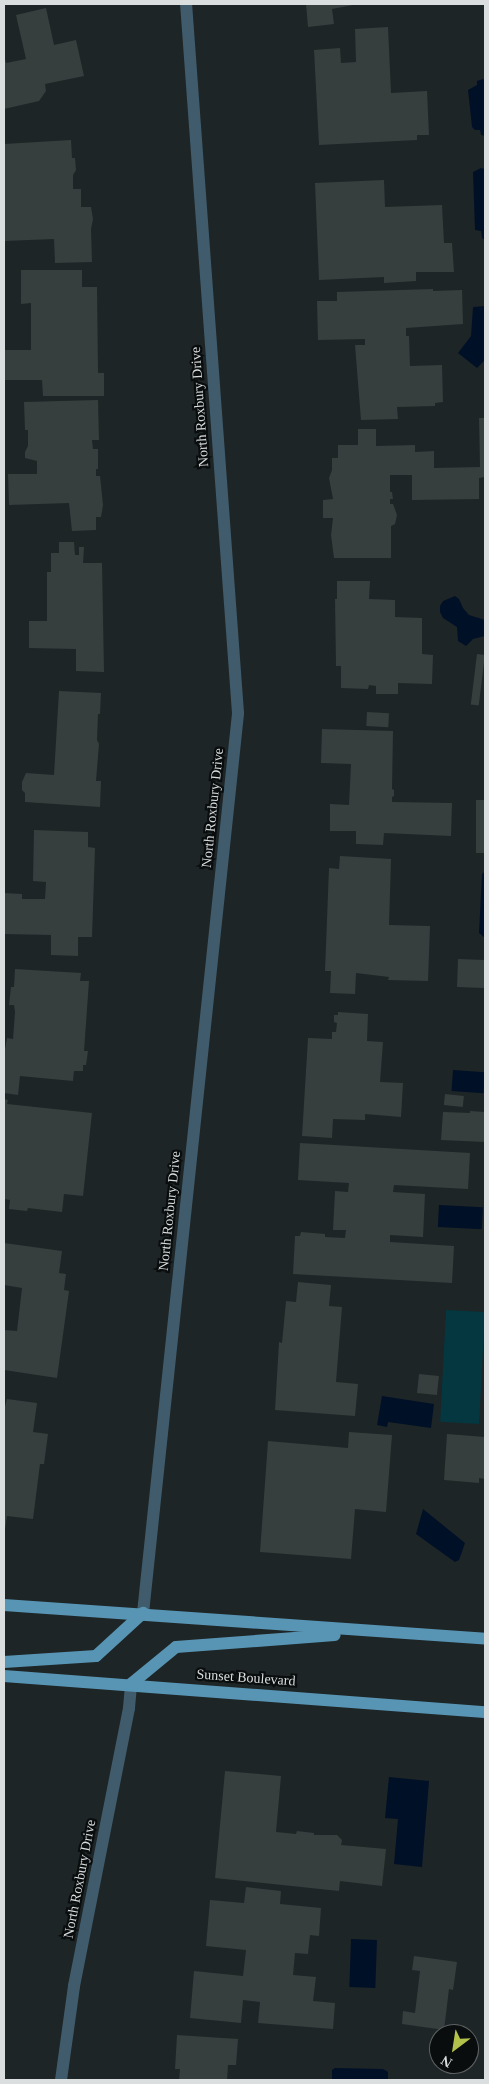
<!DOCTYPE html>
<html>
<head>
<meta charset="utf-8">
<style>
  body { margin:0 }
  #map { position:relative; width:489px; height:2084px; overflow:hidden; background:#1e2526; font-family:Georgia,serif }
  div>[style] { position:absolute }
  .green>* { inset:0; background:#043740; transform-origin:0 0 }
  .water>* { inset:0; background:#001027; transform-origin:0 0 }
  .building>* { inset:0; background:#373e3e; transform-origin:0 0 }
  .minor>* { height:12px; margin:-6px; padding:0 6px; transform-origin:6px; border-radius:6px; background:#405c6c }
  .major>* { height:12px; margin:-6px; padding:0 6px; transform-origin:6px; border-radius:6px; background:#5895b4 }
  span { translate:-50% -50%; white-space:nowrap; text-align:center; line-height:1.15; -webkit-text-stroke:4.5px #0a0d0e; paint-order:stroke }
  .street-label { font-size:14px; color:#dadedf }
  .frame { position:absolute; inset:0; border:5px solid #dadedf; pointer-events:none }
  .north { position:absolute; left:429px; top:2024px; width:50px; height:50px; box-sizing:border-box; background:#0a0d0e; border:1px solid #5d6162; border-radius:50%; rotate:211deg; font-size:14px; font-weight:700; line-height:20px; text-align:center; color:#dadedf }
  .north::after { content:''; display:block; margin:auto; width:18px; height:22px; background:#b3c24b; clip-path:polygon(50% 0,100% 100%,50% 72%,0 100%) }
</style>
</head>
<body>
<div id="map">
  <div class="green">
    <div style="left:446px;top:1310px;width:39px;height:112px;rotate:3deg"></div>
  </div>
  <div class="water">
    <div style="clip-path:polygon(483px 79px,485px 81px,485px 136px,481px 135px,480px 130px,475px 130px,472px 127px,468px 90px,477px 85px,477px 81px)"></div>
    <div style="clip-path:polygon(481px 168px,485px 169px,485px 240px,482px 238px,481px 231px,475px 230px,473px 172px)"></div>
    <div style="clip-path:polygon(485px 306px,485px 360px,477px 368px,458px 353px,471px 336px,473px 307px)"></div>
    <div style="clip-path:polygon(455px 596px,459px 599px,463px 608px,469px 615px,485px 620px,485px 636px,473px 639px,466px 646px,458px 641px,457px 627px,443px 618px,440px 612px,440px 606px,443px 601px)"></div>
    <div style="clip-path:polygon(485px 871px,485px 938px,479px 933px,482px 874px)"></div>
    <div style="left:453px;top:1070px;width:32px;height:21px;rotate:4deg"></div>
    <div style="left:439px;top:1205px;width:44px;height:22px;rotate:3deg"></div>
    <div style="clip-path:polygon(382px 1396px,434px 1404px,431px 1428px,388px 1422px,387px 1427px,377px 1425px)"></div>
    <div style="clip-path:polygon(423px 1509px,465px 1543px,459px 1560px,455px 1562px,416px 1534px)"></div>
    <div style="clip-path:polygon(389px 1777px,429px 1781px,422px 1867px,394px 1864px,398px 1819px,385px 1818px)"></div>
    <div style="left:351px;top:1939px;width:26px;height:48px;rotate:2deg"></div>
    <div style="clip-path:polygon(335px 2068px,383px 2069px,388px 2072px,388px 2080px,332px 2080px,332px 2070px)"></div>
  </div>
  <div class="building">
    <div style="clip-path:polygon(306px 4px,353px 4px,353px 5px,332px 9px,334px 24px,308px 27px)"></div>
    <div style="clip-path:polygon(46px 8px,54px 45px,76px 40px,84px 76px,45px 84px,46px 91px,39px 101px,4px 109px,4px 55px,6px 63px,26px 59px,16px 15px)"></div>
    <div style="clip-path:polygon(388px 27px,391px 93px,427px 91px,429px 135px,417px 135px,417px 140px,319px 145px,314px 50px,340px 48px,341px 63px,356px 62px,355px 29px)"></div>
    <div style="clip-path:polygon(71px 140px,72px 158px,75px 158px,76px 170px,73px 175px,73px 189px,81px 189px,81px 207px,91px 207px,93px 219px,91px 229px,92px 262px,55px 263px,54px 239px,4px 241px,4px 144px)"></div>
    <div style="clip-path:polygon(384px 180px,385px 207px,442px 205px,444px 243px,452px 243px,454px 272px,416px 272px,416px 281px,384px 283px,384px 277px,319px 280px,315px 183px)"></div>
    <div style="clip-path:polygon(21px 270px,82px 270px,82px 287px,97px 287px,98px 373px,104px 373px,104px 396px,43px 396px,42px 380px,4px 380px,4px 350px,31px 350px,31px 303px,21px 304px)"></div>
    <div style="clip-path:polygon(433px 289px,433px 291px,462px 290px,463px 324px,406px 328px,406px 336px,409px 336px,410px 366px,442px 365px,443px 402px,435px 403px,435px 406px,397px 407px,398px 419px,361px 420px,355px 345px,365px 345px,365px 339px,318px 340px,317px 301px,337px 301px,337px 292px)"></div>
    <div style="clip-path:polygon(98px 400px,99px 440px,92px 440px,93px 449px,98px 449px,98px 469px,96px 469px,96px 476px,100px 476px,103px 505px,101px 517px,96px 517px,96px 530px,72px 531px,69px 503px,9px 505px,8px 474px,37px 474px,37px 461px,25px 458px,25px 452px,28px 446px,28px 430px,25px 430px,24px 402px)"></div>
    <div style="clip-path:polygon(479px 418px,485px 418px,485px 477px,479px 478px,479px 499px,412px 500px,412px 475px,390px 475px,390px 492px,392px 492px,393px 499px,390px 499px,390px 504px,393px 504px,397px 515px,395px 524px,391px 526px,391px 558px,334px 558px,331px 535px,333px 518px,323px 518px,323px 500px,333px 499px,329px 478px,332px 470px,332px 458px,338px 458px,338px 445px,358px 445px,358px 429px,376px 429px,376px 446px,415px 445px,415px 452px,434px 451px,434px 468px,480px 467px)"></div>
    <div style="clip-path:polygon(59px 542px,74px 542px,75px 555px,79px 555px,79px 547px,84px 547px,83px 563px,102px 563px,104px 672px,76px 671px,76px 649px,29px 648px,29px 621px,47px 621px,47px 572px,51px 572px,51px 553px,59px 553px)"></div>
    <div style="clip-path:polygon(337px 581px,370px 581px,369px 599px,395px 600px,395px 617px,422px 618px,422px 654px,433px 655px,432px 684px,398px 683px,398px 694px,376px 694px,376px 686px,369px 685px,368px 689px,341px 688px,341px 666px,336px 666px,335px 599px,337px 599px)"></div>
    <div style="left:477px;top:654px;width:8px;height:51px;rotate:7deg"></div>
    <div style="clip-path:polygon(59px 691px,101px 693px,100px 714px,98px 714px,97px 740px,99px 744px,96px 781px,101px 781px,100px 807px,25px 802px,25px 793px,22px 790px,22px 782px,26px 773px,54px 775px)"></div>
    <div style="left:367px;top:712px;width:22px;height:14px;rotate:3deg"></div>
    <div style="clip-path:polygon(322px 729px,393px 731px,392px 789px,394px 790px,394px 796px,392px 797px,392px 802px,452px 803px,451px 836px,384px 833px,383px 845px,356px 844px,356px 831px,330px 831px,330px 804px,349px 805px,351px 764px,321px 763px)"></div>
    <div style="left:476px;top:800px;width:9px;height:53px"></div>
    <div style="clip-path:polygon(34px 830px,88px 832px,88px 847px,95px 848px,92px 937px,78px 937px,78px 956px,51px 955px,51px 935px,4px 934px,4px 893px,22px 894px,22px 899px,45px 899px,46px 882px,33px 881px)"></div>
    <div style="clip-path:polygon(340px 856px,391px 859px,389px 925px,430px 926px,428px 981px,388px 980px,389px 977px,356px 973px,355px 994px,330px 993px,331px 971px,325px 971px,329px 868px,339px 869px)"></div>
    <div style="left:458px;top:959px;width:27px;height:28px;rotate:2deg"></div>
    <div style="clip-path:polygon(15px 969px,81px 973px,80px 981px,89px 981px,84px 1051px,88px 1051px,86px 1065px,83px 1065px,83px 1071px,74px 1071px,73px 1081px,20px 1076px,18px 1095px,4px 1093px,4px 1055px,7px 1038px,13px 1039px,15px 1012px,14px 1005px,9px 1005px,11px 987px,14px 987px)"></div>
    <div style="clip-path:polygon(338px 1012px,368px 1014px,367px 1041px,383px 1042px,380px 1082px,403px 1083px,401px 1117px,365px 1114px,365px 1120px,333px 1119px,332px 1138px,302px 1136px,308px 1038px,332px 1039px,332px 1032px,336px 1032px,337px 1023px,334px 1022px,334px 1015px,338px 1015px)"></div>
    <div style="left:445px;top:1094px;width:19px;height:11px;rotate:6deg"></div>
    <div style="clip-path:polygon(4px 1099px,8px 1100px,7px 1104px,92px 1113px,83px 1196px,64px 1194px,62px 1212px,28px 1208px,27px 1211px,9px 1209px,10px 1200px,4px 1199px)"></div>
    <div style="clip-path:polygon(470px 1111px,485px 1112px,485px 1142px,441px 1140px,443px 1112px,470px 1113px)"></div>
    <div style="clip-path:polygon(300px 1143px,470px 1153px,468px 1189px,394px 1185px,393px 1192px,425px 1194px,423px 1237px,390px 1235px,390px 1242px,454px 1246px,452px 1283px,293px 1274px,295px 1236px,300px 1236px,301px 1232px,325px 1234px,325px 1237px,345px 1238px,346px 1230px,333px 1230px,335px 1191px,348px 1192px,349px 1183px,298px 1180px)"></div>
    <div style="clip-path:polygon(4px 1243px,62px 1251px,59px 1273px,66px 1274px,64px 1290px,69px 1291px,57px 1378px,4px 1370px,4px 1330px,17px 1331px,22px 1288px,4px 1285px)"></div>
    <div style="clip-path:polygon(298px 1282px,331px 1285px,329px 1306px,342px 1307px,336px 1382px,358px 1384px,355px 1416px,275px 1410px,279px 1342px,282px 1343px,286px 1301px,296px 1302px)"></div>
    <div style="left:419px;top:1374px;width:20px;height:19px;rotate:6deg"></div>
    <div style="clip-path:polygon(7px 1399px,37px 1403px,33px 1432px,48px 1434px,44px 1464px,40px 1464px,33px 1519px,7px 1516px,5px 1529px,4px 1410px)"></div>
    <div style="clip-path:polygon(349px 1432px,392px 1435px,386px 1512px,355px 1509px,351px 1559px,260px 1552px,268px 1441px,348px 1448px)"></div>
    <div style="clip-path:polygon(447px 1434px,485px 1437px,485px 1479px,479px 1478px,479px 1483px,444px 1480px)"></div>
    <div style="clip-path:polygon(225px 1771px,281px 1776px,276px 1832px,296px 1834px,297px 1831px,314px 1833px,314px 1835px,337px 1835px,342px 1840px,341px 1845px,386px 1849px,382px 1886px,340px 1881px,339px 1891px,215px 1878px)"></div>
    <div style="clip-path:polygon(246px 1887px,281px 1891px,280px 1904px,321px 1908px,319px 1936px,310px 1935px,308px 1954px,295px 1953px,293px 1975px,316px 1977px,313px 2001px,335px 2003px,333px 2029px,258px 2023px,260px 2002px,243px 2000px,241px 2023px,190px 2018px,194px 1971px,243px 1976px,246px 1950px,206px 1946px,210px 1900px,244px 1903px)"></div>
    <div style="clip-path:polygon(414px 1956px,457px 1962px,453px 1990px,449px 1989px,444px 2030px,402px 2024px,403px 2011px,415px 2013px,420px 1971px,412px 1970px)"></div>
    <div style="clip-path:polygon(177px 2035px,238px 2039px,236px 2065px,228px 2065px,227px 2080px,179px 2080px,180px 2069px,175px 2069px)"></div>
  </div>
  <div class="minor">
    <div style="left:143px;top:1613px;width:905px;rotate:-83.97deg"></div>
    <div style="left:238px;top:713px;width:711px;rotate:-94.19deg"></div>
    <div style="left:61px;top:2080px;width:95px;rotate:-82.1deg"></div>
    <div style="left:74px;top:1986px;width:283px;rotate:-78.8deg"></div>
    <div style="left:129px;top:1708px;width:24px;rotate:-85deg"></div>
  </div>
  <div class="major">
    <div style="left:4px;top:1605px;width:482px;rotate:4deg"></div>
    <div style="left:4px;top:1662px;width:92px;rotate:-3.7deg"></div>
    <div style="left:96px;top:1656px;width:64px;rotate:-42.5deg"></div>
    <div style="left:4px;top:1676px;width:482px;rotate:4.3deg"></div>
    <div style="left:131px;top:1684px;width:58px;rotate:-39.4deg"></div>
    <div style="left:176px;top:1647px;width:159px;rotate:-4.3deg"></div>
  </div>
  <div class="street-label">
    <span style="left:200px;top:407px;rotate:-94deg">North Roxbury Drive</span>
    <span style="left:213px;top:808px;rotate:-84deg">North Roxbury Drive</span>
    <span style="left:170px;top:1211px;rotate:-84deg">North Roxbury Drive</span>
    <span style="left:246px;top:1678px;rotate:4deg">Sunset Boulevard</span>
    <span style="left:80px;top:1879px;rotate:-79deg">North Roxbury Drive</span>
  </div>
  <div class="frame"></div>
  <div class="north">N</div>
</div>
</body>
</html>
